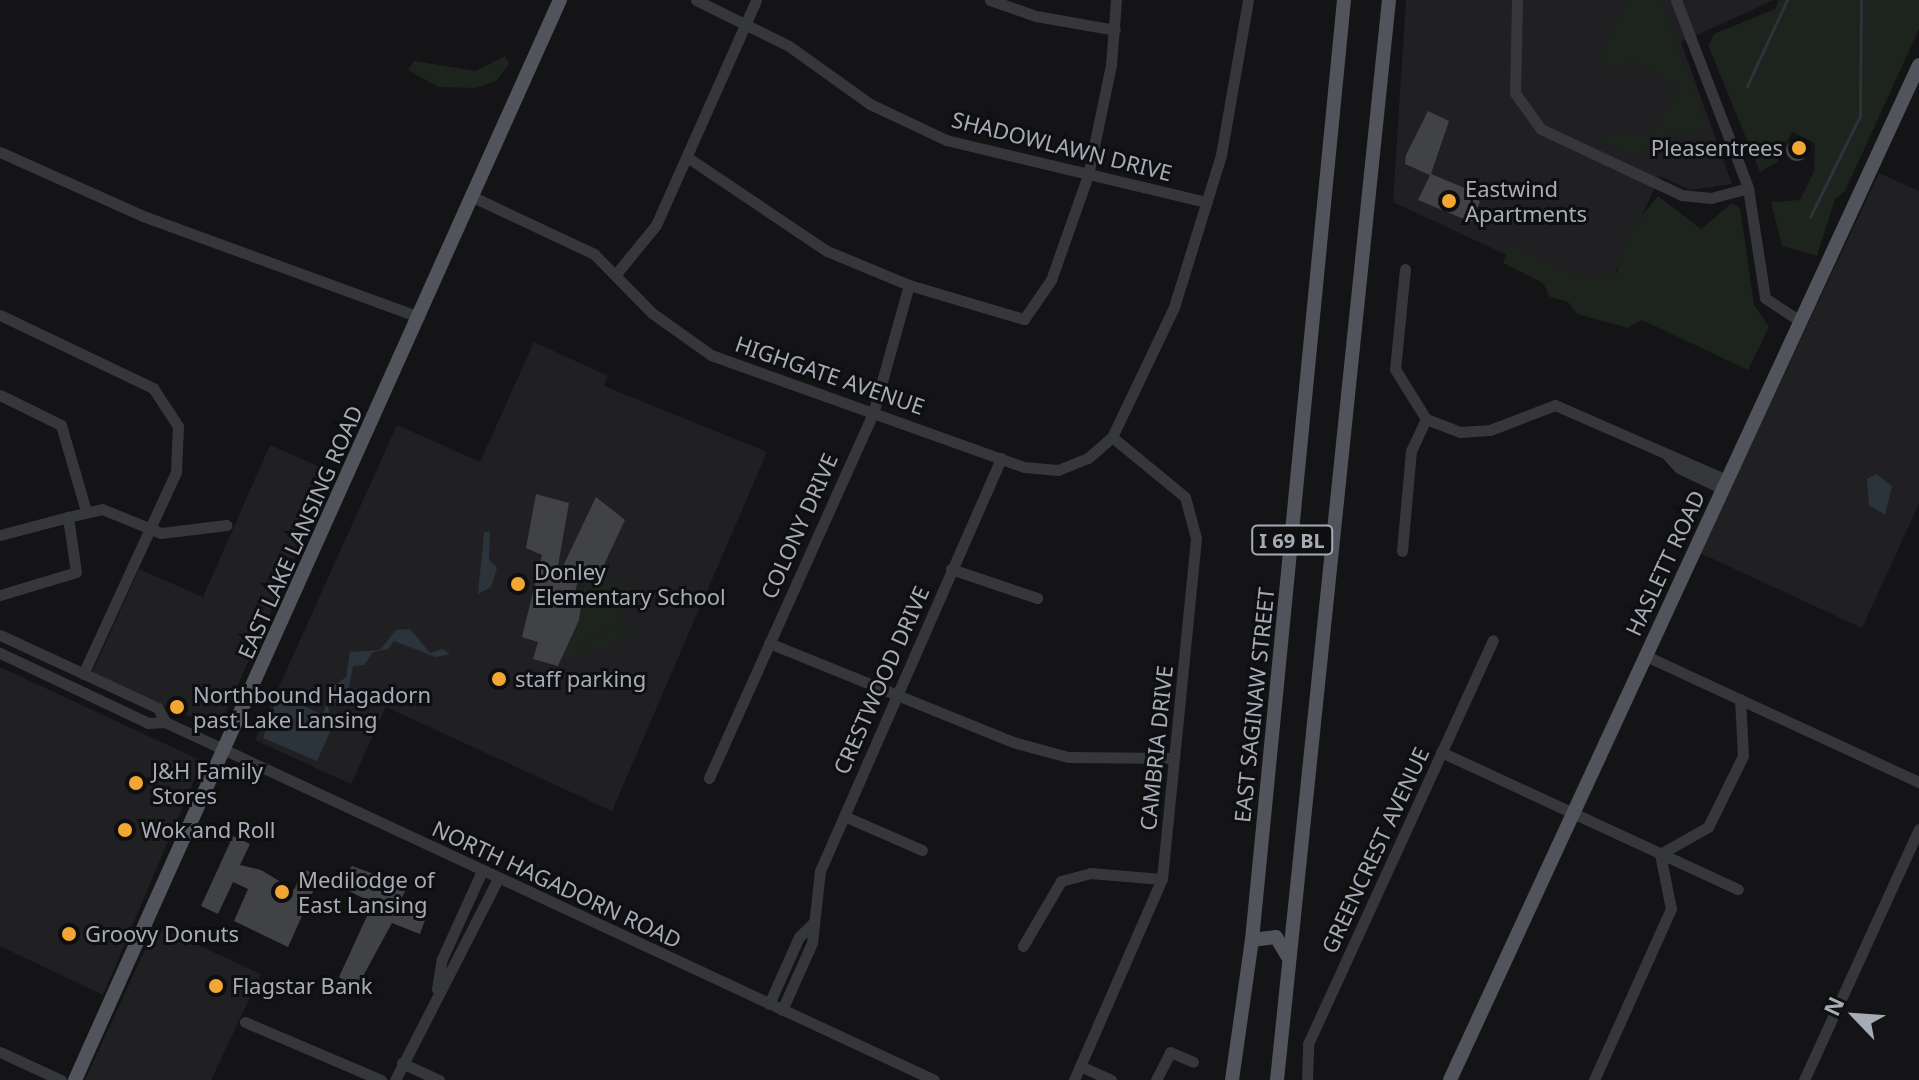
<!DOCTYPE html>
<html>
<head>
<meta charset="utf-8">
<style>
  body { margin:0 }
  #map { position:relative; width:1919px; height:1080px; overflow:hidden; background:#141416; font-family:"Noto Sans",sans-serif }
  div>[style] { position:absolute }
  .built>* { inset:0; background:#202023 }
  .green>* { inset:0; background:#1c241d }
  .water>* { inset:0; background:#2b343a }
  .stream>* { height:3px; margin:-1.5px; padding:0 1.5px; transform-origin:1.5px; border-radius:1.5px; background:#2b343a }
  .building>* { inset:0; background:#404246 }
  .round { border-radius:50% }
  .minor>* { height:11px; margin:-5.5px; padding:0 5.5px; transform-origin:5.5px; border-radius:5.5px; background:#35373b }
  .major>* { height:14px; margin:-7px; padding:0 7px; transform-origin:7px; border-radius:7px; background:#51545a }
  .dots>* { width:22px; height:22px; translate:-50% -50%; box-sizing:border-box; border:4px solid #0f0f11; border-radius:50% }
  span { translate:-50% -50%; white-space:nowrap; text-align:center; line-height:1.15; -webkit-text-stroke:6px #0f0f11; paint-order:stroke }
  .shield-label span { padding:2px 6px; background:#0f0f11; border:2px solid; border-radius:6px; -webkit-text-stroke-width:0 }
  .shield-label { font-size:20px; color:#a6acb6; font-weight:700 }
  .street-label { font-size:22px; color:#a6acb6 }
  .poi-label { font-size:22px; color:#a6acb6 }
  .right { translate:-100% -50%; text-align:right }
  .left { translate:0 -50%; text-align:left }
  .north { position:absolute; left:1815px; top:976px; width:80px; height:80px; -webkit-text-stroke:6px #0f0f11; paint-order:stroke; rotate:295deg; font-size:22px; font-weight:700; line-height:32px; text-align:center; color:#a6acb6 }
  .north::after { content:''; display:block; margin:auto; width:28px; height:36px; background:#a6acb6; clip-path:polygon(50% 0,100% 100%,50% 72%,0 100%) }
</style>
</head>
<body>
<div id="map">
  <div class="built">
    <div style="clip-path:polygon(1406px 0,1774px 0,1681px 42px,1732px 184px,1690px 190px,1660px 176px,1603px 300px,1393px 202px)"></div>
    <div style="clip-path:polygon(1879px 173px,1919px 191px,1919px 504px,1862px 628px,1700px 553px)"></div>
    <div style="clip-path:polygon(534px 342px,608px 376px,604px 386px,767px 452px,612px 811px,386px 707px,351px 784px,255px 740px,397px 425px,480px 462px)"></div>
    <div style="clip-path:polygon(270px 445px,333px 473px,218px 729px,92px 673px,139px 569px,203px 597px)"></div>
    <div style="clip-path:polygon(0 667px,202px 761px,103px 995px,0 946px)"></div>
    <div style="clip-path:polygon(156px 926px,261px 974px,211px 1080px,85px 1080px)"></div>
  </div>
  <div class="green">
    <div style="clip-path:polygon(1628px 0,1661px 0,1707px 125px,1685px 137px,1678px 128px,1636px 157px,1599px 140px,1612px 132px,1649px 136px,1679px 88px,1633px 61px,1614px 71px,1602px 65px,1599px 54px)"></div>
    <div style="clip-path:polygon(1779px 0,1919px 0,1919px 29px,1845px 191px,1835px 199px,1817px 256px,1782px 246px,1771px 202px,1800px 200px,1814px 172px,1815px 143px,1792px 132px,1777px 162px,1760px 172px,1708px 45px,1714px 34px,1775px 9px)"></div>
    <div style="clip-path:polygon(505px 56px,509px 64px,496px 81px,476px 88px,438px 87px,408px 70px,414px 61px,476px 71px)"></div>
    <div style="clip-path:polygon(1658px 196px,1701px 229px,1732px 203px,1740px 208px,1754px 305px,1769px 327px,1748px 370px,1642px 320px,1628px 328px,1577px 314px,1568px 302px,1550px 297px,1543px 283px,1503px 263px,1510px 244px,1581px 278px,1617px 273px,1628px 232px)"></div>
    <div style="clip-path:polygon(592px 570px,638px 593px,612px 627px,575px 643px,580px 597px)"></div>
    <div style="clip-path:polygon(624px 621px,633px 629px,613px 646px,564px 658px,568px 642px,595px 640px)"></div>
  </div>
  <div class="water">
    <div style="clip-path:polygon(1876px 474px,1892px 486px,1885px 515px,1869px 505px,1867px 479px)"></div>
    <div style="clip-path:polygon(490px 531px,489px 560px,497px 568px,491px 587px,478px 594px,484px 533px)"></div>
    <div style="clip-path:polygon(410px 629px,430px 653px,443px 649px,450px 654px,436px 657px,394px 641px,388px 649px,373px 652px,364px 665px,353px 666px,347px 697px,328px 705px,332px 727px,317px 761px,263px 738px,274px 706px,285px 697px,323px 715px,330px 689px,346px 677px,350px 652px,380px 650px,396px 630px)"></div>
  </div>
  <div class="stream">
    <div style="left:1747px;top:86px;width:95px;rotate:-65.1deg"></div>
    <div style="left:1810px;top:217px;width:113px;rotate:-63.7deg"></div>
    <div style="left:1860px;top:116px;width:116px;rotate:-89.5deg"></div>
  </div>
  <div class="building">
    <div style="clip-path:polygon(1428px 111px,1449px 121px,1431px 174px,1472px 191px,1480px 202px,1471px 222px,1418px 200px,1430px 175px,1405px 164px,1406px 155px)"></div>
    <div class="round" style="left:1786px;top:139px;width:22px;height:22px"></div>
    <div style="clip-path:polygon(536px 494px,569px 503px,555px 583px,596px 497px,625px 520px,601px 571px,582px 567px,573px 598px,582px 600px,579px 620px,558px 666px,533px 659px,538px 642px,522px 637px,542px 555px,526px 548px)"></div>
    <div style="clip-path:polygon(233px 836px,250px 844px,240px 865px,261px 870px,294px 890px,303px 869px,320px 876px,288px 947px,234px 921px,248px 889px,233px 882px,218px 914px,201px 906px)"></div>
    <div style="clip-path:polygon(352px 866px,407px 886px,401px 900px,426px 917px,420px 934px,392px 923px,356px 989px,339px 977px,373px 903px,337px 885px)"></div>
  </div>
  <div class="minor">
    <div style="left:696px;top:0;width:104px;rotate:26.3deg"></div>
    <div style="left:789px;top:46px;width:100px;rotate:35.6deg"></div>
    <div style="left:870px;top:104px;width:84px;rotate:25.3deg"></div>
    <div style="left:946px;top:140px;width:268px;rotate:13.4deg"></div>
    <div style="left:990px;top:0;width:49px;rotate:19.2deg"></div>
    <div style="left:1036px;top:16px;width:80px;rotate:10deg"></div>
    <div style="left:1517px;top:0;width:93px;rotate:91.2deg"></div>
    <div style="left:1515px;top:93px;width:44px;rotate:54.2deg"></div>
    <div style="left:1541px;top:129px;width:156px;rotate:25.1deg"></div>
    <div style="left:1682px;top:195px;width:29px;rotate:6deg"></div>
    <div style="left:1711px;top:198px;width:38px;rotate:-15deg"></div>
    <div style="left:1676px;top:0;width:201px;rotate:69deg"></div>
    <div style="left:1748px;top:188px;width:111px;rotate:81.2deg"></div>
    <div style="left:1765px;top:298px;width:42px;rotate:33.3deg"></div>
    <div style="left:0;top:152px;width:157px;rotate:24.1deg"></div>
    <div style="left:143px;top:216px;width:294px;rotate:20.1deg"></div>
    <div style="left:687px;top:157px;width:169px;rotate:33.9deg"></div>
    <div style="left:827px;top:251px;width:89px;rotate:22.5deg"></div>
    <div style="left:909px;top:285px;width:120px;rotate:16.5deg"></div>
    <div style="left:1024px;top:319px;width:47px;rotate:-55.3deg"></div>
    <div style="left:1051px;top:280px;width:111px;rotate:-70.6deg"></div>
    <div style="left:1088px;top:175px;width:112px;rotate:-78.2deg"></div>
    <div style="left:1111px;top:65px;width:65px;rotate:-85.6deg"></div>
    <div style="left:473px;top:197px;width:134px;rotate:25.2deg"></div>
    <div style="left:594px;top:254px;width:83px;rotate:45.5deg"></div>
    <div style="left:652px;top:313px;width:72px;rotate:35.4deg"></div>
    <div style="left:711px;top:355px;width:332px;rotate:19.7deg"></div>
    <div style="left:1024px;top:467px;width:34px;rotate:5deg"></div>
    <div style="left:1058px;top:470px;width:32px;rotate:-22deg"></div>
    <div style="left:1088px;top:458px;width:32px;rotate:-41deg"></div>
    <div style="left:1112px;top:437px;width:144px;rotate:-64.5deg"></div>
    <div style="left:1174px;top:307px;width:159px;rotate:-72.8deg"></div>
    <div style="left:1221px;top:155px;width:157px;rotate:-80.1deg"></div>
    <div style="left:1405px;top:269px;width:100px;rotate:95.7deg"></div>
    <div style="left:1395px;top:369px;width:59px;rotate:58.2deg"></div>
    <div style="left:1426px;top:419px;width:36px;rotate:21deg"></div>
    <div style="left:1460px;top:432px;width:30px;rotate:-4deg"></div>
    <div style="left:1490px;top:430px;width:70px;rotate:-21deg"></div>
    <div style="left:1555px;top:405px;width:188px;rotate:23.6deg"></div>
    <div style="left:616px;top:274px;width:63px;rotate:-50.8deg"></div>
    <div style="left:656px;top:225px;width:246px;rotate:-66deg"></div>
    <div style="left:0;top:315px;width:170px;rotate:25.5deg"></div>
    <div style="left:153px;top:388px;width:45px;rotate:56.7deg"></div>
    <div style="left:178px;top:426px;width:46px;rotate:92.5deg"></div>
    <div style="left:176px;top:472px;width:222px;rotate:114.7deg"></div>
    <div style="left:0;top:395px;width:68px;rotate:26.2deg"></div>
    <div style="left:61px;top:425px;width:90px;rotate:73.8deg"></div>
    <div style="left:1668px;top:456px;width:16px;rotate:47deg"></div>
    <div style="left:1679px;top:468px;width:49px;rotate:25.5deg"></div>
    <div style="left:0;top:535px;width:70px;rotate:-14.8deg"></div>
    <div style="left:1402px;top:551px;width:100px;rotate:-84.9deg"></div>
    <div style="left:1411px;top:451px;width:35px;rotate:-65deg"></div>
    <div style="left:951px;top:569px;width:91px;rotate:18.6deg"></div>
    <div style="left:0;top:595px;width:79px;rotate:-16.8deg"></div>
    <div style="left:76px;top:572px;width:56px;rotate:-98.3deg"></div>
    <div style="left:68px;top:517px;width:35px;rotate:-13deg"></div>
    <div style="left:102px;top:509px;width:64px;rotate:22.1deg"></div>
    <div style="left:161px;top:533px;width:66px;rotate:-6.9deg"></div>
    <div style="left:0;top:635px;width:174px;rotate:24.8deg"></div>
    <div style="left:158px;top:708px;width:16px;rotate:63deg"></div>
    <div style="left:769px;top:643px;width:263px;rotate:22.1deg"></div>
    <div style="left:1013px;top:742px;width:57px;rotate:15.3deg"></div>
    <div style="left:1068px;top:757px;width:106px;rotate:0.5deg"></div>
    <div style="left:0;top:653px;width:164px;rotate:25.3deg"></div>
    <div style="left:148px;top:723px;width:17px;rotate:-3deg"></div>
    <div style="left:165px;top:722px;width:848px;rotate:24.96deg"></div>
    <div style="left:1646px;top:656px;width:301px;rotate:24.8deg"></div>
    <div style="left:1441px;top:752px;width:327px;rotate:24.8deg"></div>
    <div style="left:709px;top:778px;width:403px;rotate:-65.8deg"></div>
    <div style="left:874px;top:410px;width:130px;rotate:-74.4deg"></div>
    <div style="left:844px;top:816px;width:85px;rotate:23.6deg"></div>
    <div style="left:1023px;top:946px;width:75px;rotate:-59.7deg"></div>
    <div style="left:1061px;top:881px;width:30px;rotate:-15deg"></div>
    <div style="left:1090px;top:873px;width:72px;rotate:4.8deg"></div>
    <div style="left:437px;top:989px;width:30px;rotate:-81deg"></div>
    <div style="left:442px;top:959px;width:97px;rotate:-65.6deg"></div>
    <div style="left:769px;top:1004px;width:73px;rotate:-65.9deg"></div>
    <div style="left:799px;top:937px;width:20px;rotate:-45deg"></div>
    <div style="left:782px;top:1010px;width:73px;rotate:-65.9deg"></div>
    <div style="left:812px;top:943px;width:72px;rotate:-83.7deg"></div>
    <div style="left:820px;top:871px;width:451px;rotate:-66.3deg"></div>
    <div style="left:245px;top:1022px;width:148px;rotate:23.1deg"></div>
    <div style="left:0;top:1052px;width:67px;rotate:24.7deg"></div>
    <div style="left:402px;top:1063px;width:41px;rotate:24.7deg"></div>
    <div style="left:1080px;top:1066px;width:34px;rotate:24deg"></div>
    <div style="left:395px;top:1080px;width:226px;rotate:-62.9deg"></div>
    <div style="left:1074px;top:1080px;width:219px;rotate:-66.4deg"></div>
    <div style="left:1162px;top:879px;width:343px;rotate:-84.3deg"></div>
    <div style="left:1196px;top:538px;width:42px;rotate:-105deg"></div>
    <div style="left:1185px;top:497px;width:94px;rotate:-140.6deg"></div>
    <div style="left:1156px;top:1080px;width:31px;rotate:-63deg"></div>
    <div style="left:1170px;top:1052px;width:25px;rotate:23deg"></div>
    <div style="left:1307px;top:1080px;width:36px;rotate:-88deg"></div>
    <div style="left:1308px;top:1044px;width:444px;rotate:-65.4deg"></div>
    <div style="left:1594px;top:1080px;width:188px;rotate:-65.8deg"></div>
    <div style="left:1671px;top:909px;width:56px;rotate:-101.3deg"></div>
    <div style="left:1660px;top:854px;width:55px;rotate:-29.4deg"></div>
    <div style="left:1708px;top:827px;width:79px;rotate:-63.8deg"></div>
    <div style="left:1743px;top:756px;width:57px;rotate:-93deg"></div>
    <div style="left:1804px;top:1080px;width:276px;rotate:-65.4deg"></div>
  </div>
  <div class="major">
    <div style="left:1252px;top:940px;width:24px;rotate:-7deg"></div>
    <div style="left:1276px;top:937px;width:23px;rotate:59deg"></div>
    <div style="left:75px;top:1080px;width:1184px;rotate:-65.82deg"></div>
    <div style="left:1232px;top:1080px;width:141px;rotate:-81.9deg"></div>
    <div style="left:1252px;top:940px;width:944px;rotate:-84.41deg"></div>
    <div style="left:1277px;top:1080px;width:1086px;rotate:-84.08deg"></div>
    <div style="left:1450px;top:1080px;width:1118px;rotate:-65.2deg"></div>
  </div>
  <div class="dots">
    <div style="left:1799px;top:148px;background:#f1a732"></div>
    <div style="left:1449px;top:201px;background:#f1a732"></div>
    <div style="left:518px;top:584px;background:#f1a732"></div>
    <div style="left:499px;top:679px;background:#f1a732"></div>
    <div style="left:177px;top:707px;background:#f1a732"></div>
    <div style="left:136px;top:783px;background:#f1a732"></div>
    <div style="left:125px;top:830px;background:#f1a732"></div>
    <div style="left:282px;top:892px;background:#f1a732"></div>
    <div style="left:69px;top:934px;background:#f1a732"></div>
    <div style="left:216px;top:986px;background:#f1a732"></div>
  </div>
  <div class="shield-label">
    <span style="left:1292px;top:540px">I 69 BL</span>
  </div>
  <div class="street-label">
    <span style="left:1062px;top:146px;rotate:14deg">SHADOWLAWN DRIVE</span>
    <span style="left:830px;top:375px;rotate:19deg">HIGHGATE AVENUE</span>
    <span style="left:799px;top:526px;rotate:-66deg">COLONY DRIVE</span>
    <span style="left:300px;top:532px;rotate:-66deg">EAST LAKE LANSING ROAD</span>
    <span style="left:1665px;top:563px;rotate:-65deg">HASLETT ROAD</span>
    <span style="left:881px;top:680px;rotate:-66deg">CRESTWOOD DRIVE</span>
    <span style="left:1254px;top:705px;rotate:-84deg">EAST SAGINAW STREET</span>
    <span style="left:1156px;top:748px;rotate:-84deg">CAMBRIA DRIVE</span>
    <span style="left:1375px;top:850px;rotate:-65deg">GREENCREST AVENUE</span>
    <span style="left:557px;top:884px;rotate:25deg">NORTH HAGADORN ROAD</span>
  </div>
  <div class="poi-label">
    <span class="right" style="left:1783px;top:148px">Pleasentrees</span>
    <span class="left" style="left:1465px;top:201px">Eastwind<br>Apartments</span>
    <span class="left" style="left:534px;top:584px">Donley<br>Elementary School</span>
    <span class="left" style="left:515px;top:679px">staff parking</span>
    <span class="left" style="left:193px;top:707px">Northbound Hagadorn<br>past Lake Lansing</span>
    <span class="left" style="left:152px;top:783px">J&amp;H Family<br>Stores</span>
    <span class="left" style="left:141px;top:830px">Wok and Roll</span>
    <span class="left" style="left:298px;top:892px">Medilodge of<br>East Lansing</span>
    <span class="left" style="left:85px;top:934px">Groovy Donuts</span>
    <span class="left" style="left:232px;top:986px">Flagstar Bank</span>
  </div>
  <div class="north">N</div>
</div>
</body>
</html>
